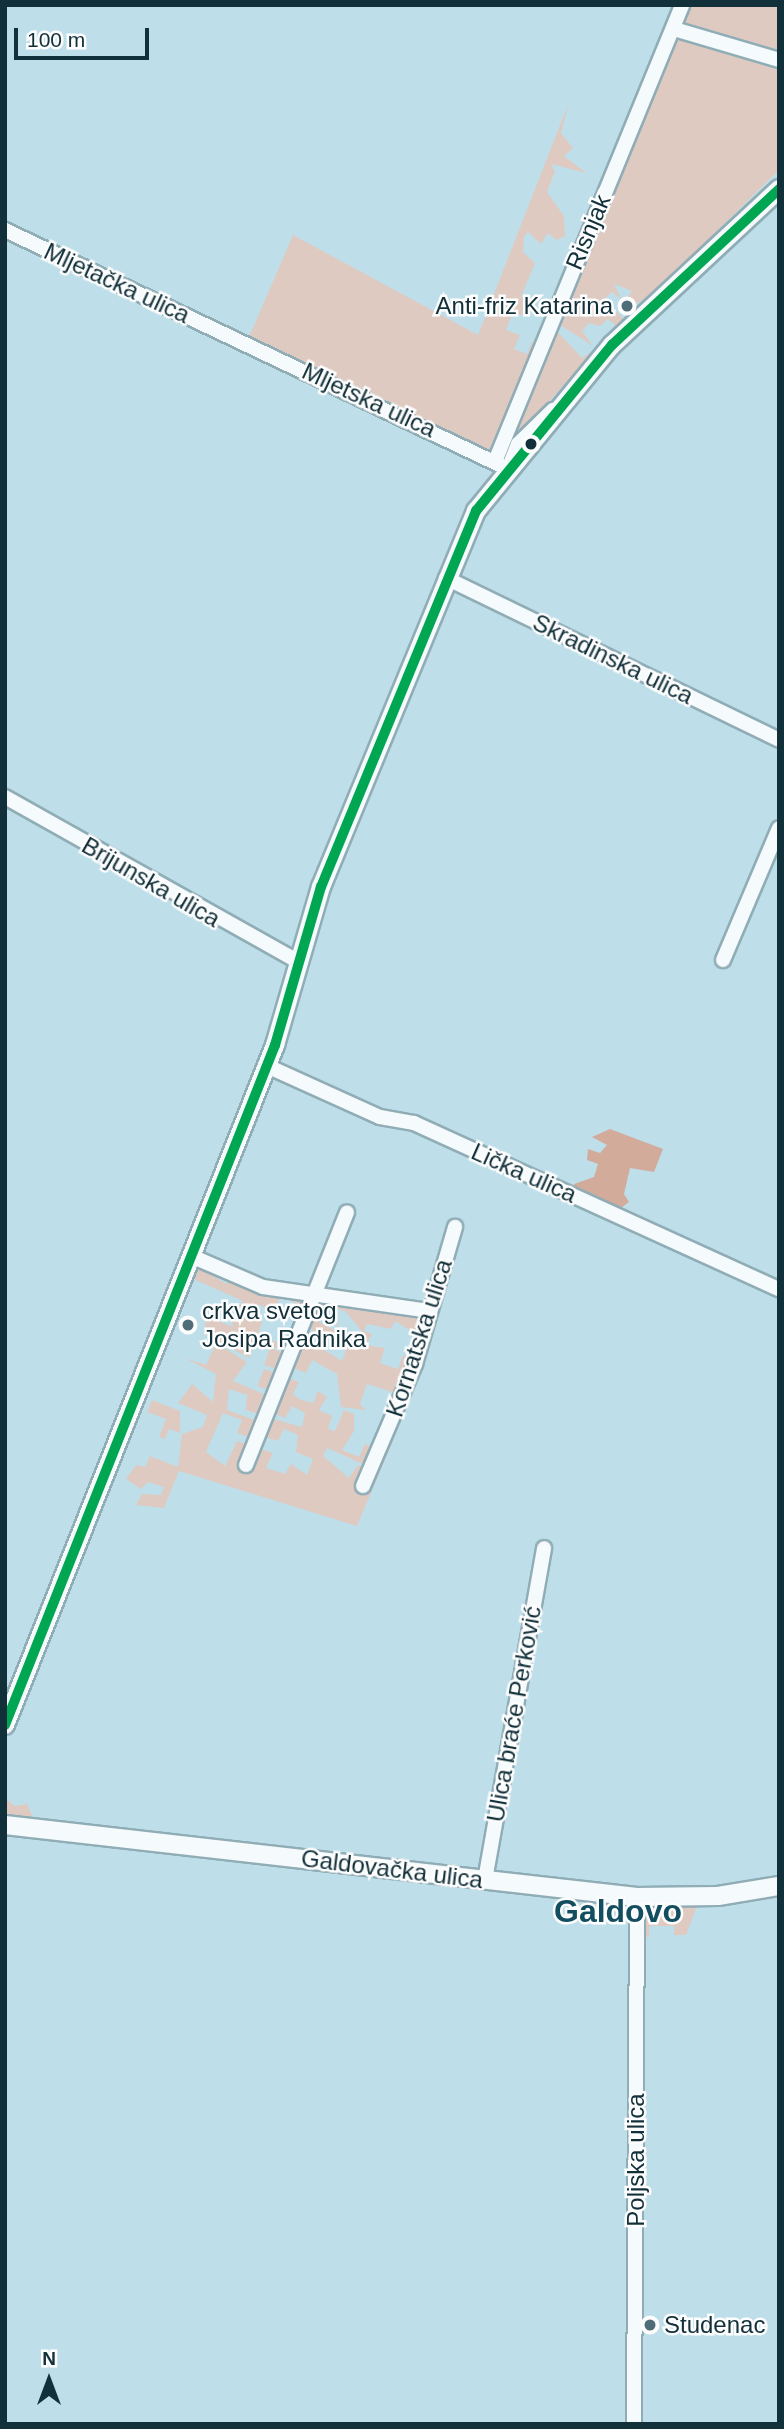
<!DOCTYPE html>
<html>
<head>
<meta charset="utf-8">
<style>
  body { margin:0 }
  #map { position:relative; width:784px; height:2429px; overflow:hidden; background:#bedfea; font-family:Arial,sans-serif }
  div>[style] { position:absolute }
  .green>* { inset:0; background:#decac1; transform-origin:0 0 }
  .forest>* { inset:0; background:#d2ab9b }
  .roads { filter:drop-shadow(2px 0 #90adb6) drop-shadow(-2px 0 #90adb6) drop-shadow(0 2px #90adb6) drop-shadow(0 -2px #90adb6) }
  .minor>* { height:14px; margin:-7px; padding:0 7px; transform-origin:7px; border-radius:7px; background:#f5fafc }
  .major>* { height:18px; margin:-9px; padding:0 9px; transform-origin:9px; border-radius:9px; background:#f5fafc }
  .bus-1>* { height:10px; margin:-5px; padding:0 5px; transform-origin:5px; border-radius:5px; background:#00a651 }
  .dots>* { width:19px; height:19px; translate:-50% -50%; box-sizing:border-box; border:4px solid #fdfdfd; border-radius:50% }
  span { translate:-50% -50%; white-space:nowrap; text-align:center; line-height:1.15; -webkit-text-stroke:5px #fdfdfd; paint-order:stroke }
  .street-label { font-size:24px; color:#11303a }
  .poi-label { font-size:24px; color:#11303a }
  .right { translate:-100% -50%; text-align:right }
  .left { translate:0 -50%; text-align:left }
  .district-label { font-size:32px; color:#124e5f; font-weight:700 }
  .frame { position:absolute; inset:0; border:7px solid #11303a; pointer-events:none }
  .north { position:absolute; left:14px; top:2345px; width:70px; height:70px; -webkit-text-stroke:5px #fdfdfd; paint-order:stroke; rotate:0deg; font-size:19px; font-weight:700; line-height:28px; text-align:center; color:#11303a }
  .north::after { content:''; display:block; margin:auto; width:24px; height:32px; background:#11303a; clip-path:polygon(50% 0,100% 100%,50% 72%,0 100%) }
  .scale { position:absolute; left:14px; top:28px; width:135px; height:32px; box-sizing:border-box; border:4px solid #11303a; border-top:0; padding-left:9px; font-size:21px; line-height:24px; white-space:nowrap; color:#11303a; -webkit-text-stroke:5px #fdfdfd; paint-order:stroke }
</style>
</head>
<body>
<div id="map">
  <div class="green">
    <div style="clip-path:polygon(684px 5px,779px 5px,779px 56px,681px 29px)"></div>
    <div style="clip-path:polygon(675px 33px,779px 66px,779px 170px,653px 294px,632px 306px,625px 300px,632px 291px,614px 284px,622px 300px,612px 292px,604px 300px,626px 321px,618px 328px,608px 319px,600px 326px,589px 323px,582px 331px,593px 346px,557px 323px)"></div>
    <div style="clip-path:polygon(569px 102px,561px 133px,573px 148px,564px 156px,586px 173px,551px 164px,555px 171px,547px 192px,564px 216px,565px 236px,556px 240px,548px 233px,541px 244px,528px 232px,524px 237px,523px 252px,535px 263px,521px 297px,533px 301px,524px 316px,513px 312px,506px 330px,520px 335px,514px 349px,527px 354px,532px 342px,537px 345px,492px 453px,249px 337px,293px 235px,478px 335px)"></div>
    <div style="clip-path:polygon(556px 330px,582px 358px,595px 350px,503px 453px)"></div>
    <div style="clip-path:polygon(195px 1264px,226px 1284px,230px 1278px,306px 1297px,301px 1319px,292px 1315px,296px 1303px,280px 1297px,274px 1311px,256px 1304px,253px 1311px,262px 1322px,258px 1334px,278px 1343px,282px 1335px,293px 1338px,288px 1353px,257px 1340px,249px 1358px,204px 1334px,206px 1316px,233px 1327px,231px 1318px,243px 1301px,189px 1277px)"></div>
    <div style="clip-path:polygon(317px 1300px,423px 1314px,419px 1336px,395px 1321px,391px 1329px,367px 1324px,364px 1331px,372px 1334px,366px 1345px,385px 1348px,380px 1363px,398px 1369px,403px 1355px,412px 1358px,398px 1394px,367px 1384px,360px 1404px,366px 1410px,341px 1407px,337px 1374px,312px 1360px,306px 1373px,290px 1367px,302px 1336px,342px 1361px,350px 1339px,358px 1342px,363px 1333px,346px 1312px,331px 1306px,319px 1322px,334px 1330px,341px 1317px,333px 1338px,304px 1334px,314px 1332px,307px 1323px)"></div>
    <div style="clip-path:polygon(216px 1343px,247px 1362px,233px 1381px,268px 1396px,263px 1416px,246px 1410px,247px 1395px,229px 1389px,227px 1410px,260px 1422px,254px 1439px,237px 1433px,242px 1420px,223px 1413px,206px 1452px,225px 1466px,237px 1441px,273px 1453px,266px 1468px,285px 1474px,291px 1464px,307px 1475px,313px 1459px,296px 1452px,298px 1435px,284px 1429px,278px 1441px,262px 1436px,270px 1418px,302px 1427px,305px 1413px,292px 1406px,285px 1418px,272px 1413px,285px 1377px,299px 1382px,293px 1394px,299px 1399px,313px 1403px,318px 1391px,327px 1397px,319px 1410px,332px 1416px,328px 1429px,335px 1431px,344px 1410px,354px 1414px,354px 1431px,342px 1450px,359px 1457px,365px 1444px,375px 1448px,365px 1465px,327px 1448px,323px 1456px,349px 1478px,358px 1465px,365px 1469px,405px 1397px,410px 1400px,357px 1526px,179px 1471px,164px 1508px,136px 1505px,142px 1494px,161px 1495px,164px 1487px,148px 1482px,141px 1489px,126px 1479px,136px 1465px,145px 1467px,150px 1456px,178px 1467px,182px 1434px,203px 1427px,207px 1415px,178px 1403px,192px 1384px,213px 1402px,216px 1374px,185px 1358px,206px 1365px)"></div>
    <div style="left:270px;top:1348px;width:18px;height:18px;rotate:19deg"></div>
    <div style="left:264px;top:1369px;width:16px;height:18px;rotate:22deg"></div>
    <div style="clip-path:polygon(152px 1400px,180px 1411px,180px 1433px,169px 1429px,165px 1439px,159px 1437px,166px 1419px,147px 1412px)"></div>
    <div style="clip-path:polygon(6px 1799px,15px 1806px,27px 1804px,33px 1817px,5px 1814px)"></div>
    <div style="clip-path:polygon(646px 1906px,697px 1906px,686px 1935px,674px 1935px,674px 1926px,649px 1926px,649px 1937px,642px 1937px)"></div>
  </div>
  <div class="forest">
    <div style="clip-path:polygon(610px 1129px,663px 1149px,654px 1172px,630px 1168px,624px 1194px,629px 1202px,618px 1210px,575px 1193px,574px 1184px,594px 1177px,598px 1164px,587px 1160px,588px 1149px,600px 1153px,607px 1145px,592px 1137px)"></div>
  </div>
  <div class="roads">
    <div class="minor">
      <div style="left:674px;top:29px;width:109px;rotate:16.4deg"></div>
      <div style="left:5px;top:230px;width:555px;rotate:25.41deg"></div>
      <div style="left:496px;top:459px;width:491px;rotate:-67.7deg"></div>
      <div style="left:510px;top:464px;width:22px;rotate:-68deg"></div>
      <div style="left:518px;top:444px;width:49px;rotate:-44.2deg"></div>
      <div style="left:446px;top:578px;width:370px;rotate:25.9deg"></div>
      <div style="left:5px;top:797px;width:337px;rotate:29.3deg"></div>
      <div style="left:723px;top:960px;width:143px;rotate:-67deg"></div>
      <div style="left:267px;top:1066px;width:124px;rotate:24.3deg"></div>
      <div style="left:380px;top:1117px;width:35px;rotate:10deg"></div>
      <div style="left:414px;top:1123px;width:401px;rotate:24.5deg"></div>
      <div style="left:191px;top:1256px;width:78px;rotate:23.3deg"></div>
      <div style="left:263px;top:1287px;width:169px;rotate:8.2deg"></div>
      <div style="left:246px;top:1465px;width:272px;rotate:-68.2deg"></div>
      <div style="left:363px;top:1486px;width:133px;rotate:-66.9deg"></div>
      <div style="left:415px;top:1364px;width:143px;rotate:-73.7deg"></div>
      <div style="left:485px;top:1880px;width:337px;rotate:-79.9deg"></div>
      <div style="left:634px;top:2424px;width:527px;rotate:-89.67deg"></div>
    </div>
    <div class="major">
      <div style="left:5px;top:1725px;width:732px;rotate:-68.34deg"></div>
      <div style="left:275px;top:1045px;width:165px;rotate:-73.8deg"></div>
      <div style="left:321px;top:887px;width:407px;rotate:-67.6deg"></div>
      <div style="left:476px;top:511px;width:215px;rotate:-50.7deg"></div>
      <div style="left:612px;top:345px;width:229px;rotate:-43deg"></div>
      <div style="left:5px;top:1825px;width:636px;rotate:6.5deg"></div>
      <div style="left:637px;top:1897px;width:81px;rotate:-0.7deg"></div>
      <div style="left:718px;top:1896px;width:62px;rotate:-9.3deg"></div>
    </div>
  </div>
  <div class="bus-1">
    <div style="left:5px;top:1725px;width:732px;rotate:-68.34deg"></div>
    <div style="left:275px;top:1045px;width:165px;rotate:-73.8deg"></div>
    <div style="left:321px;top:887px;width:407px;rotate:-67.6deg"></div>
    <div style="left:476px;top:511px;width:215px;rotate:-50.7deg"></div>
    <div style="left:612px;top:345px;width:229px;rotate:-43deg"></div>
  </div>
  <div class="dots">
    <div style="left:627px;top:306px;background:#4e6d78"></div>
    <div style="left:531px;top:444px;background:#11303a"></div>
    <div style="left:188px;top:1325px;background:#4e6d78"></div>
    <div style="left:650px;top:2325px;background:#4e6d78"></div>
  </div>
  <div class="street-label">
    <span style="left:588px;top:232px;rotate:-67deg">Risnjak</span>
    <span style="left:117px;top:283px;rotate:25deg">Mljetačka ulica</span>
    <span style="left:369px;top:400px;rotate:25deg">Mljetska ulica</span>
    <span style="left:613px;top:659px;rotate:26deg">Skradinska ulica</span>
    <span style="left:151px;top:882px;rotate:30deg">Brijunska ulica</span>
    <span style="left:524px;top:1173px;rotate:24deg">Lička ulica</span>
    <span style="left:419px;top:1338px;rotate:-72deg">Kornatska ulica</span>
    <span style="left:514px;top:1714px;rotate:-80deg">Ulica braće Perković</span>
    <span style="left:392px;top:1869px;rotate:7deg">Galdovačka ulica</span>
    <span style="left:636px;top:2160px;rotate:-90deg">Poljska ulica</span>
  </div>
  <div class="poi-label">
    <span class="right" style="left:613px;top:306px">Anti-friz Katarina</span>
    <span class="left" style="left:202px;top:1325px">crkva svetog<br>Josipa Radnika</span>
    <span class="left" style="left:664px;top:2325px">Studenac</span>
  </div>
  <div class="district-label">
    <span style="left:618px;top:1911px">Galdovo</span>
  </div>
  <div class="frame"></div>
  <div class="north">N</div>
  <div class="scale">100 m</div>
</div>
</body>
</html>
